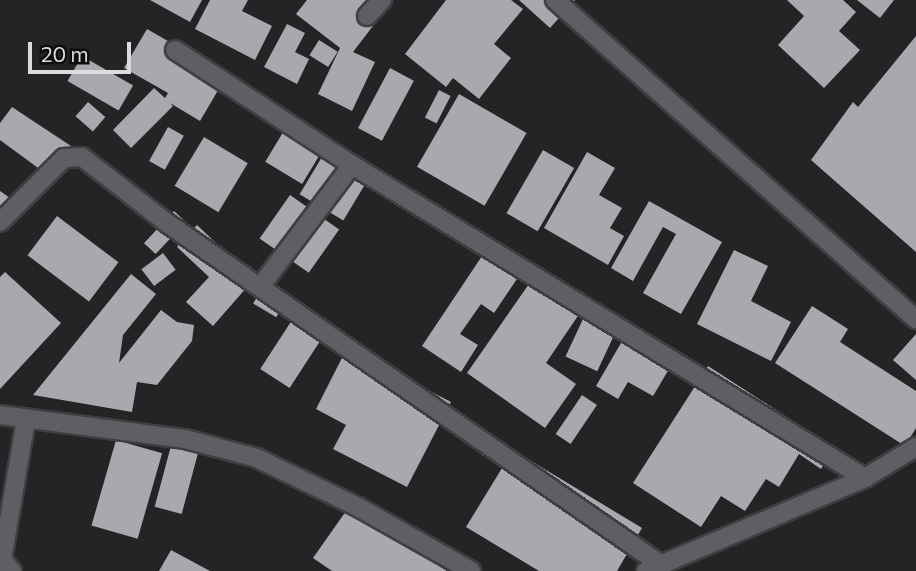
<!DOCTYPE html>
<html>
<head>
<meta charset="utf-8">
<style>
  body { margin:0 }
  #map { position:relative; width:916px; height:571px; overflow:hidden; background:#242326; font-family:Commissioner,sans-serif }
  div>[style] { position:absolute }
  .building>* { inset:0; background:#aaa8ad; transform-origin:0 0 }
  .roads { filter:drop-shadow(2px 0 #3f3e41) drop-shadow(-2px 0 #3f3e41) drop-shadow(0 2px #3f3e41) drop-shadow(0 -2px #3f3e41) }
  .minor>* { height:18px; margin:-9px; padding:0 9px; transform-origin:9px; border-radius:9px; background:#605e62 }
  span { translate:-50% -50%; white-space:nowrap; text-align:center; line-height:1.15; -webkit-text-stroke:7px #0d0c0e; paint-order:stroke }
  .scale { position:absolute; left:28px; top:42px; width:103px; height:32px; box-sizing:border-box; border:4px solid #dcdcde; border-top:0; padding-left:9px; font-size:21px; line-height:24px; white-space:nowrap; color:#dcdcde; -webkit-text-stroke:5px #0d0c0e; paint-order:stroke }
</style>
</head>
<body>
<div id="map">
  <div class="building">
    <div style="clip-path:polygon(150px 0,202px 0,190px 22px)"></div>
    <div style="clip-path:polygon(210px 0,248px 0,242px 11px,272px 26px,255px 60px,195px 29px)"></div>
    <div style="clip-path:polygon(307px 0,373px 0,386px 9px,353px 52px,375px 62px,352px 111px,318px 94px,340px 48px,296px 14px)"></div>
    <div style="clip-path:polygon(446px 0,511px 0,523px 9px,494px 44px,511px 58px,479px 99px,453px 78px,446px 87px,405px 54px)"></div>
    <div style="clip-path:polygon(519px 0,575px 0,550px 28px)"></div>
    <div style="clip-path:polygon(787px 0,843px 0,856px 12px,839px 31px,860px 50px,824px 88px,778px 45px,804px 16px)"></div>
    <div style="clip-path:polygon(857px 0,894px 0,880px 18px)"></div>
    <div style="clip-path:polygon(287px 24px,305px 33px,295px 52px,309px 59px,297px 84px,264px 67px)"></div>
    <div style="clip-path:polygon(147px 29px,227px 75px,200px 121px,170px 103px,173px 106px,131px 148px,113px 130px,154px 88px,165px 98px,168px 93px,124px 68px)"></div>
    <div style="clip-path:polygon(916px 36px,916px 252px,811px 160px,853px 102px,858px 107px)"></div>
    <div style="left:319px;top:40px;width:22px;height:18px;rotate:32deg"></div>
    <div style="left:82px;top:56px;width:59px;height:29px;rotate:30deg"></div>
    <div style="left:390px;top:68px;width:27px;height:68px;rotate:28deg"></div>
    <div style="left:439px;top:90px;width:13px;height:31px;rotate:27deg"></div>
    <div style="left:459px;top:94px;width:78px;height:84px;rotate:30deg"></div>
    <div style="left:88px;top:102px;width:23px;height:19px;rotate:41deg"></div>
    <div style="clip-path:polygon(12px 107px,71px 146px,49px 176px,0 140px,0 123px)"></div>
    <div style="left:291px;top:119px;width:43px;height:50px;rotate:31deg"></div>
    <div style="left:168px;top:127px;width:18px;height:39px;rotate:29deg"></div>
    <div style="left:204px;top:137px;width:51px;height:57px;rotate:31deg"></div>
    <div style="left:331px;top:142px;width:51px;height:61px;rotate:31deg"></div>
    <div style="left:543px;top:150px;width:36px;height:73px;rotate:30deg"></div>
    <div style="clip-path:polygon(587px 152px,615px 168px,599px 195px,622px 208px,610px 228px,624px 236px,608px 265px,544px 228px)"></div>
    <div style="clip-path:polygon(0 191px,20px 205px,0 232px)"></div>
    <div style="left:290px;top:195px;width:60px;height:53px;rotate:35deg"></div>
    <div style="clip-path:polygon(649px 201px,722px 242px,681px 314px,643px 293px,676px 234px,663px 227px,633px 281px,611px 268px)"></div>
    <div style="left:174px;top:211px;width:16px;height:44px;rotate:43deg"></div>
    <div style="left:57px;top:216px;width:77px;height:49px;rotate:37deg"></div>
    <div style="clip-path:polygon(197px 225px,254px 279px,213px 326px,186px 302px,209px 277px,177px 247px)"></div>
    <div style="clip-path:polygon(490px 244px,525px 267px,494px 313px,481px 304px,460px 334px,478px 345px,461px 372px,422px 346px)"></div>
    <div style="clip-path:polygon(734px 250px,768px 266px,751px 301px,791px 322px,771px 361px,697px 324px)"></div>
    <div style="left:163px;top:253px;width:21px;height:27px;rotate:53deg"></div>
    <div style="clip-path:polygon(538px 271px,586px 304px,546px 363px,576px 384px,545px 428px,467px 373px)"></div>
    <div style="clip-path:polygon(5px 272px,61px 323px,0 389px,0 277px)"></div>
    <div style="clip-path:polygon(131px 274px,156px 294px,123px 335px,119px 363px,161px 310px,177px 322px,194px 325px,192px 341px,157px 385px,137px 382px,132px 412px,33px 395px)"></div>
    <div style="left:266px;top:282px;width:27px;height:25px;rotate:31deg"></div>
    <div style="left:590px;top:304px;width:35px;height:58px;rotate:25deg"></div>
    <div style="clip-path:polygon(812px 306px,848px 329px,840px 342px,916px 391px,916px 428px,905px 446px,775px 363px)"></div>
    <div style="left:294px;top:317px;width:35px;height:62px;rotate:33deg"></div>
    <div style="clip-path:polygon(628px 331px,675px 359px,653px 396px,628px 382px,618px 399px,596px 386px)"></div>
    <div style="clip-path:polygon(916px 334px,916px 380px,893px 360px)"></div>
    <div style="clip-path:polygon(347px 348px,451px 402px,407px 487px,333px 449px,346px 425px,316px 409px)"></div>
    <div style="clip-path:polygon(708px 366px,835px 448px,821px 469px,799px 454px,779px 487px,766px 479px,745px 511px,721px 496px,701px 527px,633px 483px)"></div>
    <div style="left:582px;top:395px;width:18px;height:47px;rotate:34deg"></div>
    <div style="left:116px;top:440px;width:48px;height:89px;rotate:16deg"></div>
    <div style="left:172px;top:442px;width:28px;height:67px;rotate:15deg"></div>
    <div style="clip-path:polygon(513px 450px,642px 528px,617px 571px,539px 571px,466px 527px)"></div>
    <div style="clip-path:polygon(351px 504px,447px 571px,332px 571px,313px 558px)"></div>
    <div style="clip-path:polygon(171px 550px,210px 571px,159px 571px)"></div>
  </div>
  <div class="roads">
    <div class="minor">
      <div style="left:555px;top:0;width:482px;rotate:41.5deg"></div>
      <div style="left:367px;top:16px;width:22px;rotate:-47deg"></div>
      <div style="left:175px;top:50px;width:211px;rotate:33deg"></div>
      <div style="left:352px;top:165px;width:601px;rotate:31.39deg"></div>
      <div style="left:0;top:222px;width:91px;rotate:-45deg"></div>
      <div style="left:64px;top:158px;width:18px;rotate:-3deg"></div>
      <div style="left:82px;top:157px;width:108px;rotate:37.8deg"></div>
      <div style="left:167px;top:223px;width:599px;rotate:34.67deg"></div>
      <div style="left:260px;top:287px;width:153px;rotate:-53deg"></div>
      <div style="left:0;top:415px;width:187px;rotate:7.4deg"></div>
      <div style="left:185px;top:439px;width:74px;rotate:14.8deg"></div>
      <div style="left:257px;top:458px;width:112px;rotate:25.9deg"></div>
      <div style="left:358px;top:507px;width:130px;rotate:29.5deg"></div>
      <div style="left:12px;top:571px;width:15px;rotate:-132deg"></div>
      <div style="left:2px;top:560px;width:143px;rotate:-80.3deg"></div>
      <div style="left:646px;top:571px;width:238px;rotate:-23deg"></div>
      <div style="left:865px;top:478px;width:60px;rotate:-31.3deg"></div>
    </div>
  </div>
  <div class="scale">20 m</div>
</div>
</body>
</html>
